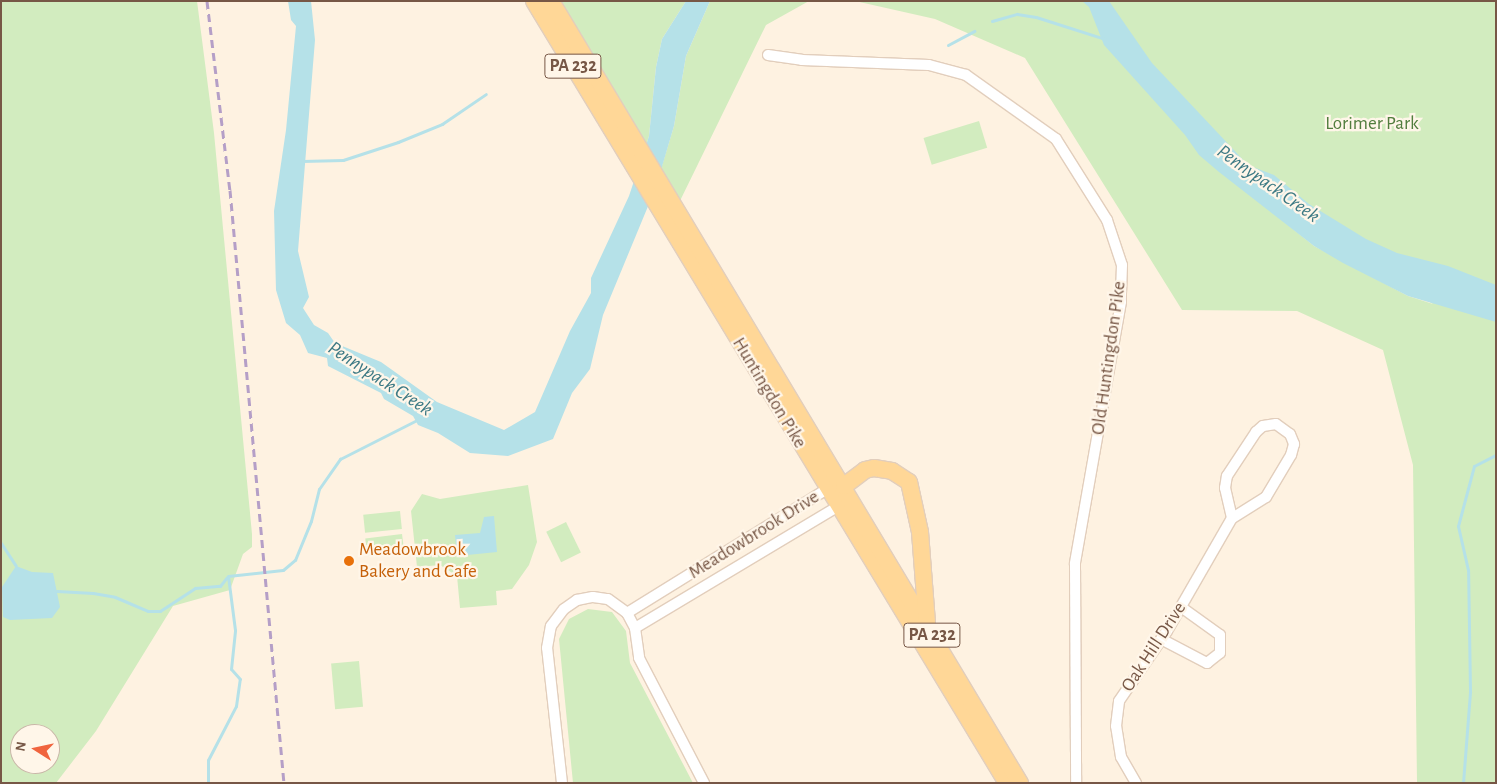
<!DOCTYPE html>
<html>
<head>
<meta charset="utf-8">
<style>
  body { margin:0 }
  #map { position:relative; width:1497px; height:784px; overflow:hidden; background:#fef2e1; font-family:"Alegreya Sans",sans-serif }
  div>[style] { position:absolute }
  .green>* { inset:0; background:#d2ecbf; transform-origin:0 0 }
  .water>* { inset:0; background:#b5e1e8 }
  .stream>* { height:3px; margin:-1.5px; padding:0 1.5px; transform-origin:1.5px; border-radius:1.5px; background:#b5e1e8 }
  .roads { filter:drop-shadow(1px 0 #e2cebc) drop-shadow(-1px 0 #e2cebc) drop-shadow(0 1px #e2cebc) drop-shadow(0 -1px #e2cebc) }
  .minor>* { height:10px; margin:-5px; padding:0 5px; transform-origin:5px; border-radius:5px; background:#fff }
  .primary>* { height:16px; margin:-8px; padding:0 8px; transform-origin:8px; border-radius:8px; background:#ffd797 }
  .rail>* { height:3px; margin-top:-1.5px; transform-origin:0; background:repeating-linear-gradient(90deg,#b59fc7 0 8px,transparent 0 13px) }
  .dots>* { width:14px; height:14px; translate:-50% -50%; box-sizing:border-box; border:2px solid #fff6e9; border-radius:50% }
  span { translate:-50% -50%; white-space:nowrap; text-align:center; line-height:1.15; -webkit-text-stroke:4.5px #fff6e9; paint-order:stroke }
  .shield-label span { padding:1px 4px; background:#fff6e9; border:1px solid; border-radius:4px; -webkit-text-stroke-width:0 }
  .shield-label { font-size:18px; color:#775746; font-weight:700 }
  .park-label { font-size:19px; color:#517d3d }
  .street-label { font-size:19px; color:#775746 }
  .food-label { font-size:19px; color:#c56008 }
  .left { translate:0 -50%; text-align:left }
  .water-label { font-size:20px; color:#3c7984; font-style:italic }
  .frame { position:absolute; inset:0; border:2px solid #775746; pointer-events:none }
  .north { position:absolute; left:10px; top:724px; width:50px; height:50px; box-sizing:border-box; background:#fff6e9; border:1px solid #c9b6a8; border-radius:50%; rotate:280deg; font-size:14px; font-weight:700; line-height:20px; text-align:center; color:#775746 }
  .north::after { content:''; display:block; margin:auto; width:18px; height:22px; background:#f0643e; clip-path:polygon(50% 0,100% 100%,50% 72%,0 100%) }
</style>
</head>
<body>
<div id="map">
  <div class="green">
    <div style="clip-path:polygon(evenodd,1px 1px,197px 1px,214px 133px,252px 534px,252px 547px,243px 554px,230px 590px,173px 606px,96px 731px,56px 783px,1px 783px,1px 1px,20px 734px,50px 734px,50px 764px,20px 764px,20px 734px)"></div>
    <div style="clip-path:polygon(551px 1px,686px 1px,662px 39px,656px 67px,649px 136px,643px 154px)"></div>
    <div style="clip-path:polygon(710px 1px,809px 1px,766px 25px,676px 209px,658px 179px,674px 126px,686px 56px)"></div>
    <div style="clip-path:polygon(evenodd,855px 1px,1496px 1px,1496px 783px,1417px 783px,1413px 465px,1383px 350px,1297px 311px,1182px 310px,1025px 58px,935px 19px,855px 1px,1197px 152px,1433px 304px,1408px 296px,1314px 246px,1197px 152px)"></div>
    <div style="left:979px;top:121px;width:28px;height:58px;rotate:73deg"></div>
    <div style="clip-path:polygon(528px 485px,537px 542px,529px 565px,512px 589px,496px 591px,497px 605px,460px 608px,457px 576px,440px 565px,417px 567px,411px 511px,422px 494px,440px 499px)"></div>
    <div style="left:400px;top:511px;width:18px;height:37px;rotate:84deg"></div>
    <div style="left:566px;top:522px;width:34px;height:22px;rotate:64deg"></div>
    <div style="left:402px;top:534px;width:17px;height:37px;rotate:83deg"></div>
    <div style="clip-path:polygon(588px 609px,612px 612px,626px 631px,630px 663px,693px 783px,573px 783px,559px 639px,569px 619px)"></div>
    <div style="left:359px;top:661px;width:46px;height:28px;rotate:85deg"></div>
  </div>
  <div class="water">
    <div style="clip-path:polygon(288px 1px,311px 1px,315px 40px,298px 251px,309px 297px,303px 308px,314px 325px,328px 333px,335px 343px,381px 362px,437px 402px,504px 430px,535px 412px,570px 331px,591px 293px,591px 278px,629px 196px,649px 136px,656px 67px,662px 39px,686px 1px,710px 1px,686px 56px,674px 126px,656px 187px,603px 315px,590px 369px,572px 393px,553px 439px,508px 456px,470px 453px,438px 433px,418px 425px,413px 416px,384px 399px,381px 393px,328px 366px,327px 358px,308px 353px,300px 335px,286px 323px,276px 290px,274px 211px,286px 130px,296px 26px,291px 20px)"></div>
    <div style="clip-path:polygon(1082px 1px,1109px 1px,1152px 63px,1248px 165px,1274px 175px,1309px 204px,1366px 239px,1397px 253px,1448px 266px,1496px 285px,1496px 322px,1408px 296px,1343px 263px,1314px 246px,1219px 172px,1199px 155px,1185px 135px,1104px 45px,1089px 7px)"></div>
    <div style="clip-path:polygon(494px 516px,497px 552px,457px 556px,455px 535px,480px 533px,484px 517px)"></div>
    <div style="clip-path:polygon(16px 566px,32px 572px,53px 573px,60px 607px,52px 618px,10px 620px,3px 617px,2px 587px)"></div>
  </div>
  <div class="stream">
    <div style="left:992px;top:21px;width:26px;rotate:-16deg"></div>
    <div style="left:1017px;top:14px;width:19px;rotate:9deg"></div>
    <div style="left:1036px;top:17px;width:72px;rotate:17.7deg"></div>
    <div style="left:948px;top:45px;width:30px;rotate:-28deg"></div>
    <div style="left:302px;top:161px;width:41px;rotate:-1.4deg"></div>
    <div style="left:343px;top:160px;width:58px;rotate:-18.1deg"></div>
    <div style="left:398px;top:142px;width:48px;rotate:-22.2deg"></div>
    <div style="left:442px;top:124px;width:53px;rotate:-34.3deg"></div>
    <div style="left:1px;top:543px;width:27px;rotate:57deg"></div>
    <div style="left:228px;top:576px;width:55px;rotate:-6.2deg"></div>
    <div style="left:283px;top:570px;width:16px;rotate:-40deg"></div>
    <div style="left:295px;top:560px;width:42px;rotate:-67.7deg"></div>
    <div style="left:311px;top:521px;width:33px;rotate:-76deg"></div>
    <div style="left:319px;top:489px;width:37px;rotate:-55deg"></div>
    <div style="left:340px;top:459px;width:89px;rotate:-26.9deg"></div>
    <div style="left:57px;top:591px;width:36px;rotate:3deg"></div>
    <div style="left:93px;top:593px;width:22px;rotate:10deg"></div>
    <div style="left:115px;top:597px;width:36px;rotate:23deg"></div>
    <div style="left:148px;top:611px;width:12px"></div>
    <div style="left:160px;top:611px;width:42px;rotate:-33.3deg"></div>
    <div style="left:195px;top:588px;width:25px;rotate:-5deg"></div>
    <div style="left:220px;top:586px;width:11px;rotate:-52deg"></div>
    <div style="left:208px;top:783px;width:23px;rotate:-90deg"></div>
    <div style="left:208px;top:760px;width:61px;rotate:-62.6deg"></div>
    <div style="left:236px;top:706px;width:27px;rotate:-82deg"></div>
    <div style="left:240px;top:679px;width:13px;rotate:-132deg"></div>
    <div style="left:231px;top:669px;width:39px;rotate:-84deg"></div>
    <div style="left:235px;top:630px;width:54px;rotate:-97.4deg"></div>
    <div style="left:1463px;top:783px;width:92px;rotate:-85.6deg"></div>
    <div style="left:1470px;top:691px;width:121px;rotate:-90.9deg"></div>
    <div style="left:1468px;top:570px;width:45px;rotate:-102.8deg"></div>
    <div style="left:1458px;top:526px;width:62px;rotate:-75.1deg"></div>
    <div style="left:1474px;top:466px;width:25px;rotate:-27deg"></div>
  </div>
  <div class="roads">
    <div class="minor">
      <div style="left:768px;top:55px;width:34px;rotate:8deg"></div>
      <div style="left:802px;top:60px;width:127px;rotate:2.3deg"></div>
      <div style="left:929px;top:65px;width:38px;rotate:15deg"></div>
      <div style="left:966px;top:75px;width:110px;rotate:35.4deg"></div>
      <div style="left:1056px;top:139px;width:96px;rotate:57.8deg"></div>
      <div style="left:1107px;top:220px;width:47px;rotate:71.6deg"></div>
      <div style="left:1122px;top:265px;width:37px;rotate:92deg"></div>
      <div style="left:1121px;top:302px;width:266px;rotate:100deg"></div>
      <div style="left:1075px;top:564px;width:219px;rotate:89.7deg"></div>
      <div style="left:1276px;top:424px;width:17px;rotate:36deg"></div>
      <div style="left:1290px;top:434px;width:11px;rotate:68deg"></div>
      <div style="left:1294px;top:444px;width:11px;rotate:105deg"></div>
      <div style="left:1291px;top:455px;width:49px;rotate:120.8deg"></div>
      <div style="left:1266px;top:497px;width:40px;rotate:148deg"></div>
      <div style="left:1232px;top:518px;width:31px;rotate:-103deg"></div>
      <div style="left:1225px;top:488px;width:12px;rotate:-81deg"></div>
      <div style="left:1227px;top:476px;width:53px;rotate:-56.6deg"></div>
      <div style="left:1256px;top:432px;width:9px;rotate:-41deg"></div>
      <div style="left:1263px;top:426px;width:13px;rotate:-9deg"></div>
      <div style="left:627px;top:613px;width:235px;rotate:-31.8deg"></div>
      <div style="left:827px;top:489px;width:7px;rotate:-8deg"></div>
      <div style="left:635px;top:628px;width:235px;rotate:-30.9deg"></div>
      <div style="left:837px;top:507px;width:6px;rotate:-72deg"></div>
      <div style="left:1161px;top:639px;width:52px;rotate:27.6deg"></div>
      <div style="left:1207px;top:663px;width:16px;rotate:-38deg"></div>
      <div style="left:1220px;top:653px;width:18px;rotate:-90deg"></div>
      <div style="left:1220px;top:635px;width:48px;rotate:-144.3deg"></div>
      <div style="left:562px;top:783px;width:136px;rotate:-96.3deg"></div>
      <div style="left:547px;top:648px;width:22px;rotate:-80deg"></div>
      <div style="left:551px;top:626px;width:21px;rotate:-53deg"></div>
      <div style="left:564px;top:609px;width:16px;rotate:-35deg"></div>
      <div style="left:577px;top:600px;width:16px;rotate:-11deg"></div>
      <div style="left:593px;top:597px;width:15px;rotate:8deg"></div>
      <div style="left:608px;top:599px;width:24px;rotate:36deg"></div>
      <div style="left:627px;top:613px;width:17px;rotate:62deg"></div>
      <div style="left:635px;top:628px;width:30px;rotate:82deg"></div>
      <div style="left:639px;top:658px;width:141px;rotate:62.5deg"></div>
      <div style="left:1136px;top:783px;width:30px;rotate:-120deg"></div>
      <div style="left:1121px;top:757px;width:31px;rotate:-99deg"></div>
      <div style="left:1116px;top:726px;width:25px;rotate:-83deg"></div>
      <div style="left:1119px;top:701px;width:85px;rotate:-55.6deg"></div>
      <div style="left:1167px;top:631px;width:130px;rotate:-60.1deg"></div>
    </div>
    <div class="primary">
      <div style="left:534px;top:1px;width:914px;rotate:58.83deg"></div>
      <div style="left:551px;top:1px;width:912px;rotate:59.05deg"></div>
      <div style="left:844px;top:486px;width:26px;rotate:-37deg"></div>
      <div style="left:865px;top:470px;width:9px;rotate:-13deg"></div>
      <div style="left:874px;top:468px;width:18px;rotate:9deg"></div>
      <div style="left:892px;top:471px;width:20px;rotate:33deg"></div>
      <div style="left:909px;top:482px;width:51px;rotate:77.6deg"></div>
      <div style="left:920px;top:532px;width:92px;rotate:85.6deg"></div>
    </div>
  </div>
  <div class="rail">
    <div style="left:207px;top:1px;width:190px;rotate:83.1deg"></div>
    <div style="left:230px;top:190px;width:595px;rotate:84.8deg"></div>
  </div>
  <div class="dots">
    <div style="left:349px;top:561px;background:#e8710a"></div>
  </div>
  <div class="shield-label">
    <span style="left:573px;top:66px">PA 232</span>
    <span style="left:932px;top:635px">PA 232</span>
  </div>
  <div class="park-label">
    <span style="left:1372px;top:124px">Lorimer Park</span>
  </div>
  <div class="street-label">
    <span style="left:1109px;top:358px;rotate:-82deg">Old Huntingdon Pike</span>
    <span style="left:769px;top:393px;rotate:59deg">Huntingdon Pike</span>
    <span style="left:754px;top:535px;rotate:-32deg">Meadowbrook Drive</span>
    <span style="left:1154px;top:647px;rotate:-57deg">Oak Hill Drive</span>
  </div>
  <div class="food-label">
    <span class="left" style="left:359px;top:561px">Meadowbrook<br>Bakery and Cafe</span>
  </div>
  <div class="water-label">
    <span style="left:1268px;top:184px;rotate:35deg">Pennypack Creek</span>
    <span style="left:380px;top:379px;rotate:33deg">Pennypack Creek</span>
  </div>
  <div class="frame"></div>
  <div class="north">N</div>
</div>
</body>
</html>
